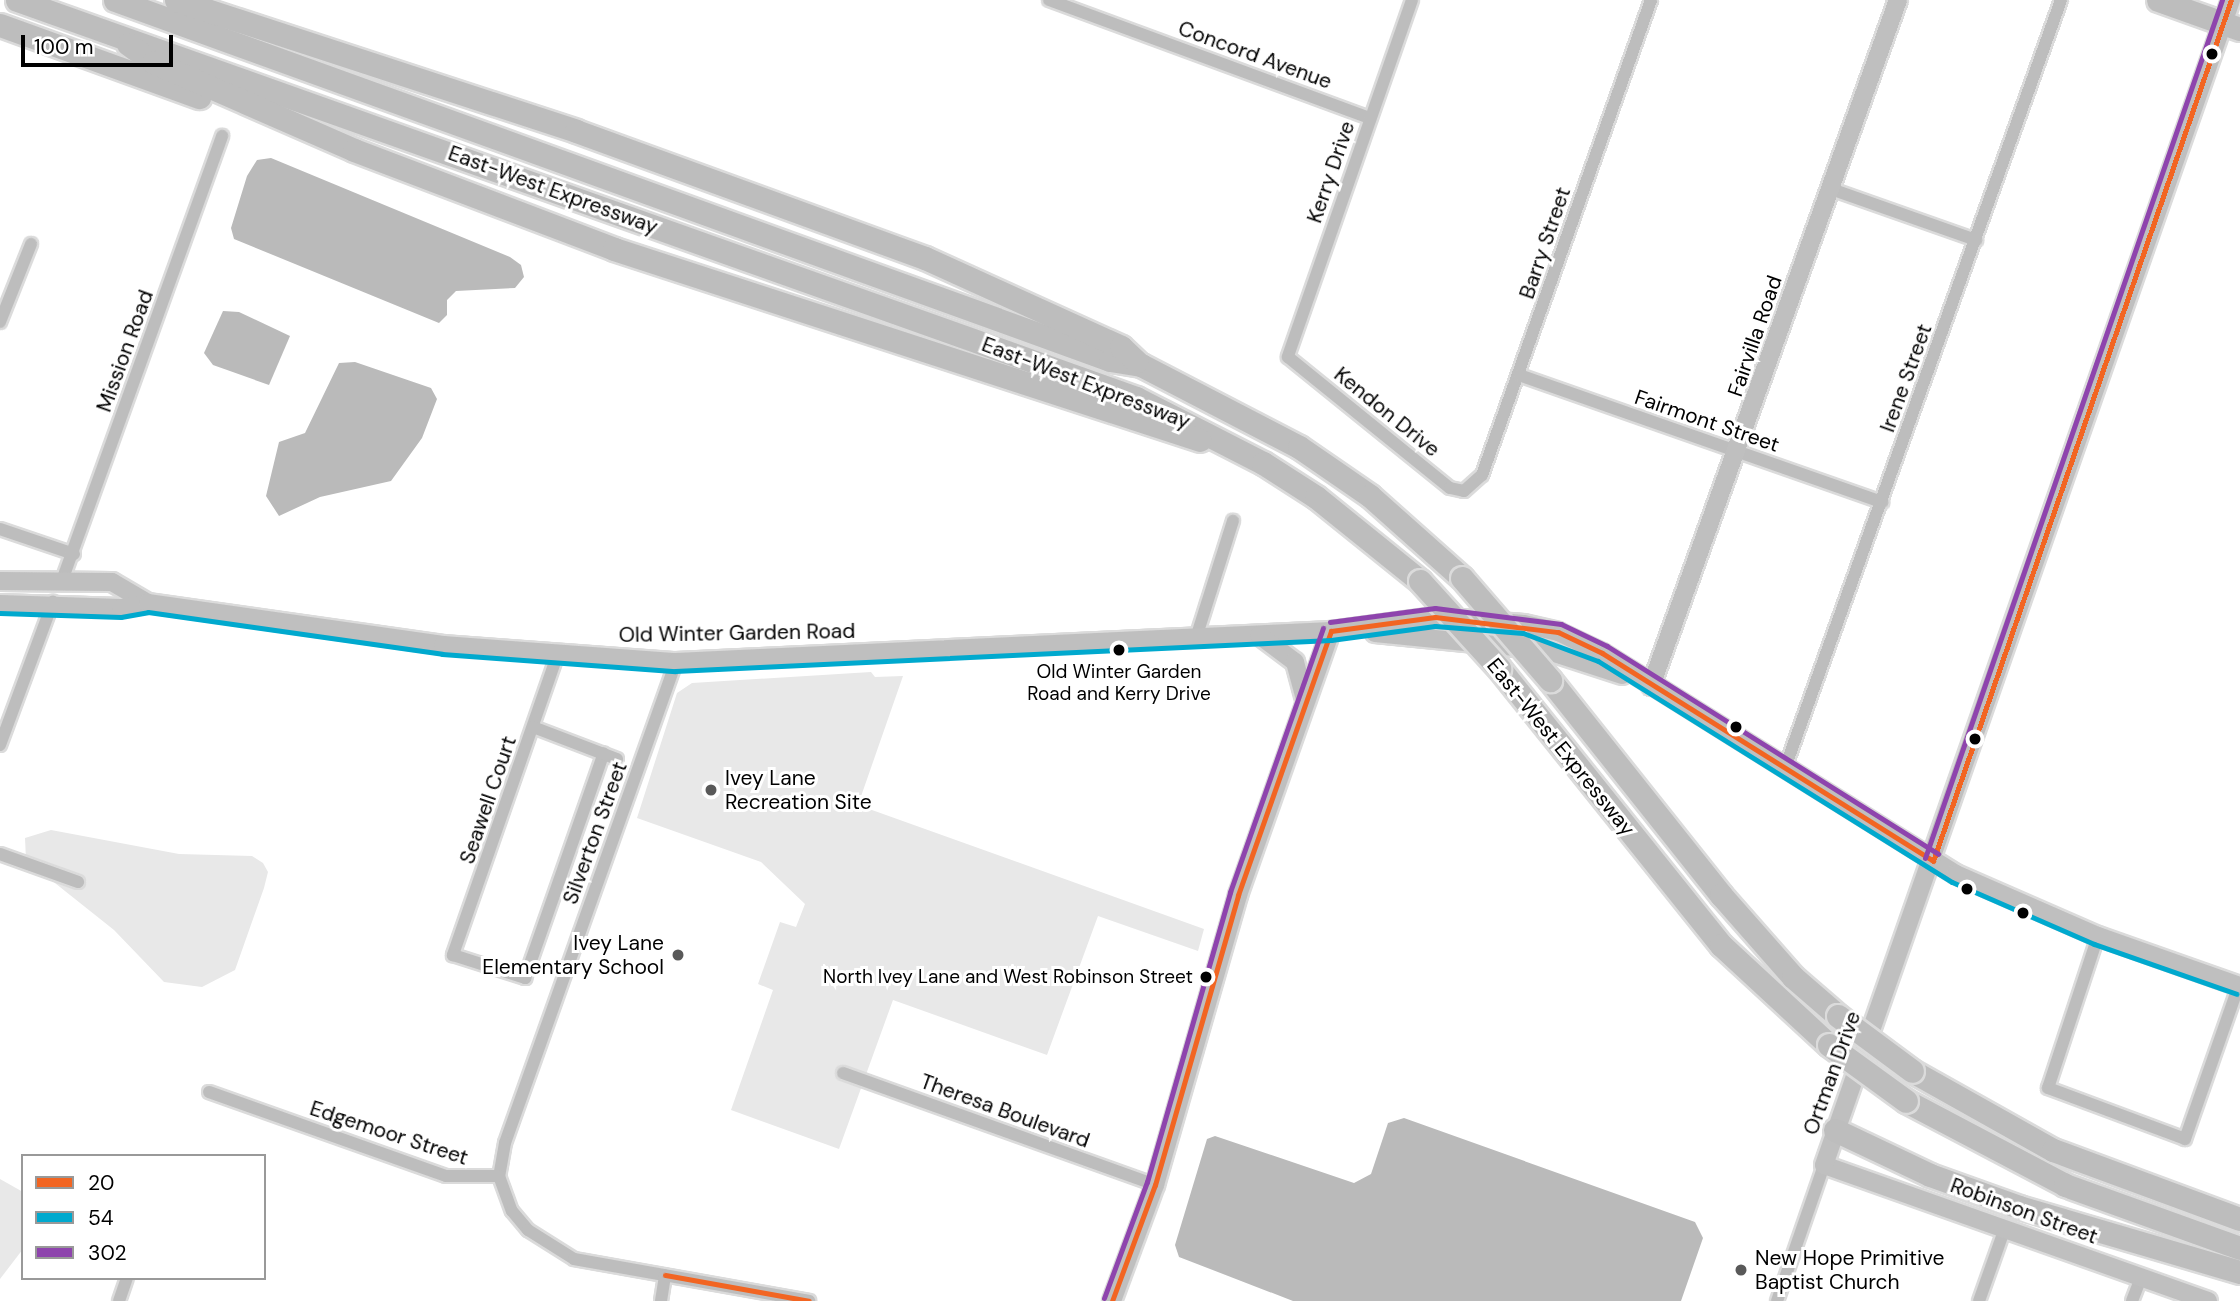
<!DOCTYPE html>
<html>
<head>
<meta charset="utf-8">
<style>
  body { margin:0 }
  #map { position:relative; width:2240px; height:1301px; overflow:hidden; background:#fff; font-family:"DM Sans",sans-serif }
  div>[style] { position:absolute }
  .green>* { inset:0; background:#e8e8e8 }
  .water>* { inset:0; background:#bababa }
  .roads { filter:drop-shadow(2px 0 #dbdbdb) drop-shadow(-2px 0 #dbdbdb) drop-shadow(0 2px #dbdbdb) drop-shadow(0 -2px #dbdbdb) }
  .street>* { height:12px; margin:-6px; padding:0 6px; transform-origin:6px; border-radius:6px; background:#bdbdbd }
  .secondary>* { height:18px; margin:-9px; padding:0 9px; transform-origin:9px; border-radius:9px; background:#bfbfbf }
  .highway>* { height:23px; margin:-11.5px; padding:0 11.5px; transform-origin:11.5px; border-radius:11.5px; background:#bdbdbd }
  .bridges { filter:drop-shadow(2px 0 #dbdbdb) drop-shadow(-2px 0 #dbdbdb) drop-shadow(0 2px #dbdbdb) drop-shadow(0 -2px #dbdbdb) }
  .highway-bridge>* { height:23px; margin:-11.5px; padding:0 11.5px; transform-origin:11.5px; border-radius:11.5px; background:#bdbdbd }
  .bus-1>* { height:5px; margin:-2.5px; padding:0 2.5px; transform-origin:2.5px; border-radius:2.5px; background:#f26522 }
  .bus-2>* { height:5px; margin:-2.5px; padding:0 2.5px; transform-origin:2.5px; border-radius:2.5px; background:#00a9ce }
  .bus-3>* { height:5px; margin:-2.5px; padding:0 2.5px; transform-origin:2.5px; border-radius:2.5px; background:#8e44ad }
  .dots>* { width:19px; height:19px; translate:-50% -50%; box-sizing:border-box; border:4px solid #fff; border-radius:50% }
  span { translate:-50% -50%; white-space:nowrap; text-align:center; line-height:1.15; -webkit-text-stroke:6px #fff; paint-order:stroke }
  .bus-label { font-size:19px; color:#000 }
  .right { translate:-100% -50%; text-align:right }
  .street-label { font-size:21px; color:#000 }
  .poi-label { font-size:21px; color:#000 }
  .left { translate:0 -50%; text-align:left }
  .legend { position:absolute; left:21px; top:1154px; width:245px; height:126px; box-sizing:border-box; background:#fff; border:2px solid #999; margin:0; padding:9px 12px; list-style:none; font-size:21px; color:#000 }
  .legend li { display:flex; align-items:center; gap:14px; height:35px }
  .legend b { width:35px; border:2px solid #999 }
  .scale { position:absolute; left:21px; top:35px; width:152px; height:32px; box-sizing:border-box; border:4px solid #000; border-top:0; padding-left:9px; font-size:21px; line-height:24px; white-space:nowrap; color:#000; -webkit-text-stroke:5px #fff; paint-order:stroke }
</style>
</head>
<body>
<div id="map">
  <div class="green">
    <div style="clip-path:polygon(871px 672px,875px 677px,903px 676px,858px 805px,1204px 929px,1198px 951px,1098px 916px,1047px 1055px,893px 1000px,839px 1149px,731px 1110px,773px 990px,758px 984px,780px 922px,796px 927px,805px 904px,761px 862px,637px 818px,677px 693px,692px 683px)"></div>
    <div style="clip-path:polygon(51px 830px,179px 854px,252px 856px,263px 863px,268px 872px,264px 888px,235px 970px,202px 987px,164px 982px,114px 930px,26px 860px,25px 838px)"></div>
    <div style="clip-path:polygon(0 1179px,23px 1192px,23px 1249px,0 1279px)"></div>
  </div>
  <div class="water">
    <div style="clip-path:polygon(271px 158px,510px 257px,521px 265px,524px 277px,515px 288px,456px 291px,447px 300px,447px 315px,439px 323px,234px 239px,231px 228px,247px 176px,257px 160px)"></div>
    <div style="clip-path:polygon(223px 311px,239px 312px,290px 336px,269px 385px,213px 365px,204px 353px)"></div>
    <div style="clip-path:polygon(355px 362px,431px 388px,437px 399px,422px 438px,391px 481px,320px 497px,279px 516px,266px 496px,279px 442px,305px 433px,339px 363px)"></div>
    <div style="clip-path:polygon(1404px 1118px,1695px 1222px,1703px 1238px,1681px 1301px,1293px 1301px,1179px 1257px,1175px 1245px,1207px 1139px,1215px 1136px,1354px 1183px,1371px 1174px,1388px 1123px)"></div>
  </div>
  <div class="roads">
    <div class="street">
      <div style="left:1049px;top:0;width:341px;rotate:20.2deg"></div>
      <div style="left:1412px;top:0;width:378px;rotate:109.2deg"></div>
      <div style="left:1288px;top:357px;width:208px;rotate:39deg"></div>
      <div style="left:1450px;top:488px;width:14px;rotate:12deg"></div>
      <div style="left:1464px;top:491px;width:24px;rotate:-42deg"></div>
      <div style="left:1482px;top:475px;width:504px;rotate:-70.41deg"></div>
      <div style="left:1831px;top:189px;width:154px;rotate:19.4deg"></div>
      <div style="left:0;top:322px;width:84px;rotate:-68.3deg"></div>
      <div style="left:1519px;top:375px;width:385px;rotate:19.3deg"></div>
      <div style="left:0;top:529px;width:78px;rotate:18.7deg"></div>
      <div style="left:63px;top:578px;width:470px;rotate:-70.2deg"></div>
      <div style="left:1196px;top:638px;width:123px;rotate:-72.5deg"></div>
      <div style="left:557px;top:656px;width:317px;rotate:109.2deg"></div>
      <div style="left:453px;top:955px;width:76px;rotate:17.7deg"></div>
      <div style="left:525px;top:978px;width:238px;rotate:-70.7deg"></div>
      <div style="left:676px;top:662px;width:510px;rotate:109.57deg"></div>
      <div style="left:505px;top:1143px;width:34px;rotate:100deg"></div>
      <div style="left:499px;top:1176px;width:37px;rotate:70deg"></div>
      <div style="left:512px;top:1211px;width:25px;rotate:50deg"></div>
      <div style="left:528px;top:1230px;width:54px;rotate:32.2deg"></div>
      <div style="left:574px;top:1259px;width:239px;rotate:10.1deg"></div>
      <div style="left:533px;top:727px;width:90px;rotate:20.9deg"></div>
      <div style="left:0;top:745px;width:153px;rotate:-69.7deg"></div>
      <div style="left:1785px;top:768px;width:816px;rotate:-70.23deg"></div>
      <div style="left:0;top:854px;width:83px;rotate:19.7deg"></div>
      <div style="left:2098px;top:936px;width:160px;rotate:108.2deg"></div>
      <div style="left:2048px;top:1088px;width:146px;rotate:20.4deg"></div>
      <div style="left:2185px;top:1139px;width:163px;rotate:-70.7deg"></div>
      <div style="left:843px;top:1073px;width:331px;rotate:19.7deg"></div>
      <div style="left:209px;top:1092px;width:251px;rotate:19.5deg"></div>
      <div style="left:446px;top:1176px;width:53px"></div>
      <div style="left:119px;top:1301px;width:24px;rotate:-71deg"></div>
      <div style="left:661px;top:1301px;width:26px;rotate:-81deg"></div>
      <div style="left:1777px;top:1301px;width:144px;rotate:-70.9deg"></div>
      <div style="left:1979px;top:1301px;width:77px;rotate:-70.4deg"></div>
      <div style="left:2132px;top:1301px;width:26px;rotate:-69deg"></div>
    </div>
    <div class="secondary">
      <div style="left:0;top:581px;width:112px;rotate:0.5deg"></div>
      <div style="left:112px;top:582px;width:42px;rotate:30.3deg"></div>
      <div style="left:0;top:604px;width:121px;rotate:1.9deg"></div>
      <div style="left:121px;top:608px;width:27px;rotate:-10deg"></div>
      <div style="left:148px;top:603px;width:298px;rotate:8.1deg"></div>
      <div style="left:443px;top:645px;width:234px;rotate:4.2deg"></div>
      <div style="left:676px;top:662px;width:656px;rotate:-2.71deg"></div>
      <div style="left:1331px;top:631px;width:105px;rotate:-7.7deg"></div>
      <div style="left:1435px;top:617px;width:89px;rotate:4.5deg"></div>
      <div style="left:1524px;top:624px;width:35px;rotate:13deg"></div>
      <div style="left:1558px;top:632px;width:49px;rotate:25.5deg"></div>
      <div style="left:1602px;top:653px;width:417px;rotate:32deg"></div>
      <div style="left:1956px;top:874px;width:155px;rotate:23.6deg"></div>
      <div style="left:2098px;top:936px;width:151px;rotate:19.4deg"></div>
      <div style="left:1375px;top:633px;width:171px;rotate:5.7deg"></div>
      <div style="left:1545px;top:650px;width:81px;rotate:18deg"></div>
      <div style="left:1259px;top:635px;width:45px;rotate:36.9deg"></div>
      <div style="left:1295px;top:662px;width:38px;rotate:75deg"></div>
      <div style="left:1651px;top:686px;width:729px;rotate:-70.2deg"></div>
      <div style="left:1112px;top:1301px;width:124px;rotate:-69.7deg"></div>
      <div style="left:1155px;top:1185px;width:302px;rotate:-74deg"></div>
      <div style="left:1238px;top:895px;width:280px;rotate:-70.6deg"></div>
      <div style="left:2208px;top:1301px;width:407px;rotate:-160.5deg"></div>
      <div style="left:1824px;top:1165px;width:1234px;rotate:-70.74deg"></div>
    </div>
    <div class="highway">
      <div style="left:17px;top:0;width:1188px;rotate:19.58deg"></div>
      <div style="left:1136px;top:398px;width:143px;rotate:27.1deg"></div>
      <div style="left:1263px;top:463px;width:63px;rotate:32.7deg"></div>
      <div style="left:1316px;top:497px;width:134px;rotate:38.9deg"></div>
      <div style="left:115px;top:0;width:1058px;rotate:19.89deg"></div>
      <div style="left:1110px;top:360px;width:31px;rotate:9deg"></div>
      <div style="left:1141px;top:365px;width:178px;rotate:27.4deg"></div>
      <div style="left:1299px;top:447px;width:86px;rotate:34.6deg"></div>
      <div style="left:1370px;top:496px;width:123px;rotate:41.7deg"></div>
      <div style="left:176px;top:0;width:421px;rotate:18.1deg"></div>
      <div style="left:576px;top:131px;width:371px;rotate:20deg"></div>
      <div style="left:925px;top:258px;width:215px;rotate:24.4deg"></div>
      <div style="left:1121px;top:347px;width:21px;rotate:43deg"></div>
      <div style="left:2158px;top:0;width:87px;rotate:19.5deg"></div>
      <div style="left:0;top:25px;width:212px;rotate:19.9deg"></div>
      <div style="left:128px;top:44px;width:31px;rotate:36deg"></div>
      <div style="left:153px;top:62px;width:219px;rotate:23.6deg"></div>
      <div style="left:354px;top:150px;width:278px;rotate:20.8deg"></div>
      <div style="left:614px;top:249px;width:616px;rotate:18.05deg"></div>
      <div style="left:1499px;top:668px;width:355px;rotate:51.3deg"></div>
      <div style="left:1721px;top:945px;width:147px;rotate:42.8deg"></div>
      <div style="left:1550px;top:680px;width:275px;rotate:51.5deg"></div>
      <div style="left:1721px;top:895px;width:109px;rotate:48.7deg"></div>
      <div style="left:1793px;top:977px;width:60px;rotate:40.9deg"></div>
      <div style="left:1912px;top:1071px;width:162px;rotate:29.3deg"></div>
      <div style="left:2053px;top:1150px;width:199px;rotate:20.3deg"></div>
      <div style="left:1906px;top:1101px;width:180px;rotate:27.8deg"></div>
      <div style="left:2065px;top:1185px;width:186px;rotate:19.8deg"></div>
      <div style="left:1835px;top:1130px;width:105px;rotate:25.3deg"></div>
      <div style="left:1930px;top:1175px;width:95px;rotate:19.8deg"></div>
      <div style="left:2019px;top:1207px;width:230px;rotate:16.4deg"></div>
    </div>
  </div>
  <div class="bridges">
    <div class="highway-bridge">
      <div style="left:1462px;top:578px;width:135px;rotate:49.2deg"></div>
      <div style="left:1420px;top:581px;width:118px;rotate:47.8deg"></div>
      <div style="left:1838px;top:1016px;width:92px;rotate:36.6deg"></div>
      <div style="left:1829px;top:1045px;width:95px;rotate:36deg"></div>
    </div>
  </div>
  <div class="bus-1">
    <div style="left:1331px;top:631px;width:105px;rotate:-7.7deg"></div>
    <div style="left:1435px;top:617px;width:124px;rotate:7deg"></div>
    <div style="left:1558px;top:632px;width:49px;rotate:25.5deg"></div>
    <div style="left:1602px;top:653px;width:391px;rotate:32.1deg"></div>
    <div style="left:1933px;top:861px;width:911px;rotate:-70.91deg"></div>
    <div style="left:665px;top:1275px;width:146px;rotate:10.2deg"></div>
    <div style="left:1112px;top:1301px;width:124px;rotate:-69.7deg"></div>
    <div style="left:1155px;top:1185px;width:302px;rotate:-74deg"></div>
    <div style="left:1238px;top:895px;width:280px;rotate:-70.6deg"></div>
  </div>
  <div class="bus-2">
    <div style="left:0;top:613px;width:121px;rotate:1.9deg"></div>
    <div style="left:121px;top:617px;width:27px;rotate:-10deg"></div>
    <div style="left:148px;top:612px;width:297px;rotate:8.1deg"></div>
    <div style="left:442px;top:654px;width:234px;rotate:4.2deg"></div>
    <div style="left:675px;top:671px;width:657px;rotate:-2.71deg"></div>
    <div style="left:1331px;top:640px;width:105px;rotate:-7.7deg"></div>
    <div style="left:1435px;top:626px;width:88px;rotate:4.5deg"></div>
    <div style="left:1523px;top:633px;width:80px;rotate:20.5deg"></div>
    <div style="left:1598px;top:661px;width:417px;rotate:32deg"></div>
    <div style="left:1952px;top:882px;width:155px;rotate:23.6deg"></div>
    <div style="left:2094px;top:944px;width:151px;rotate:19.3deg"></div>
  </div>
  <div class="bus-3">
    <div style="left:1330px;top:622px;width:106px;rotate:-7.6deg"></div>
    <div style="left:1435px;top:608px;width:127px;rotate:7.2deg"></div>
    <div style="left:1561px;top:624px;width:51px;rotate:25.6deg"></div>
    <div style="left:1607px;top:646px;width:391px;rotate:32.1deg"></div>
    <div style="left:1925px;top:858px;width:908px;rotate:-70.91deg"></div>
    <div style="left:1104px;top:1298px;width:124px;rotate:-69.7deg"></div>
    <div style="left:1147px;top:1182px;width:302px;rotate:-74deg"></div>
    <div style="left:1230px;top:892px;width:280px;rotate:-70.6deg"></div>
  </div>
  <div class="dots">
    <div style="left:2212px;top:54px;background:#000"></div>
    <div style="left:1119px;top:650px;background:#000"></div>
    <div style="left:1736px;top:727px;background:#000"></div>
    <div style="left:1975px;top:739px;background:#000"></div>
    <div style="left:711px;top:790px;background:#595959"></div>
    <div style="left:1967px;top:889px;background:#000"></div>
    <div style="left:2023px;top:913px;background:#000"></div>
    <div style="left:678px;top:955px;background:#595959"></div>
    <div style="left:1206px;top:977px;background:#000"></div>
    <div style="left:1741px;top:1270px;background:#595959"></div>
  </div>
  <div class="bus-label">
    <span style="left:1119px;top:683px">Old Winter Garden<br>Road and Kerry Drive</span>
    <span class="right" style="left:1193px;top:977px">North Ivey Lane and West Robinson Street</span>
  </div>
  <div class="street-label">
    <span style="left:1255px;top:55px;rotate:20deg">Concord Avenue</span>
    <span style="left:1331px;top:172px;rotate:-71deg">Kerry Drive</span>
    <span style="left:553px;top:190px;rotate:20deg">East-West Expressway</span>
    <span style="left:1545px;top:243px;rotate:-71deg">Barry Street</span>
    <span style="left:1755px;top:336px;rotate:-71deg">Fairvilla Road</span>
    <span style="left:125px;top:351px;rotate:-70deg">Mission Road</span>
    <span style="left:1906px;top:378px;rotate:-70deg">Irene Street</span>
    <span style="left:1086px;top:383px;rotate:21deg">East-West Expressway</span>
    <span style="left:1387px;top:412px;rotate:39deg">Kendon Drive</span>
    <span style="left:1707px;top:421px;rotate:19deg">Fairmont Street</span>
    <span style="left:737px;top:633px;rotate:-1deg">Old Winter Garden Road</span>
    <span style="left:1561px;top:747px;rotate:51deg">East-West Expressway</span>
    <span style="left:488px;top:800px;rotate:-71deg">Seawell Court</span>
    <span style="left:595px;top:833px;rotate:-70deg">Silverton Street</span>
    <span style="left:1832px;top:1073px;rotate:-70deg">Ortman Drive</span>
    <span style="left:1005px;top:1111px;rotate:20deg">Theresa Boulevard</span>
    <span style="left:389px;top:1133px;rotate:18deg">Edgemoor Street</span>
    <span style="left:2024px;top:1211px;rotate:20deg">Robinson Street</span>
  </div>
  <div class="poi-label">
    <span class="left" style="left:725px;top:790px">Ivey Lane<br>Recreation Site</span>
    <span class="right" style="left:664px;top:955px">Ivey Lane<br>Elementary School</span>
    <span class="left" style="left:1755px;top:1270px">New Hope Primitive<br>Baptist Church</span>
  </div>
  <ul class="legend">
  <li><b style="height:9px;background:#f26522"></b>20</li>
  <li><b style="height:9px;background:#00a9ce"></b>54</li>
  <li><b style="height:9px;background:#8e44ad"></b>302</li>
  </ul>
  <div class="scale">100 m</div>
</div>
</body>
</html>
